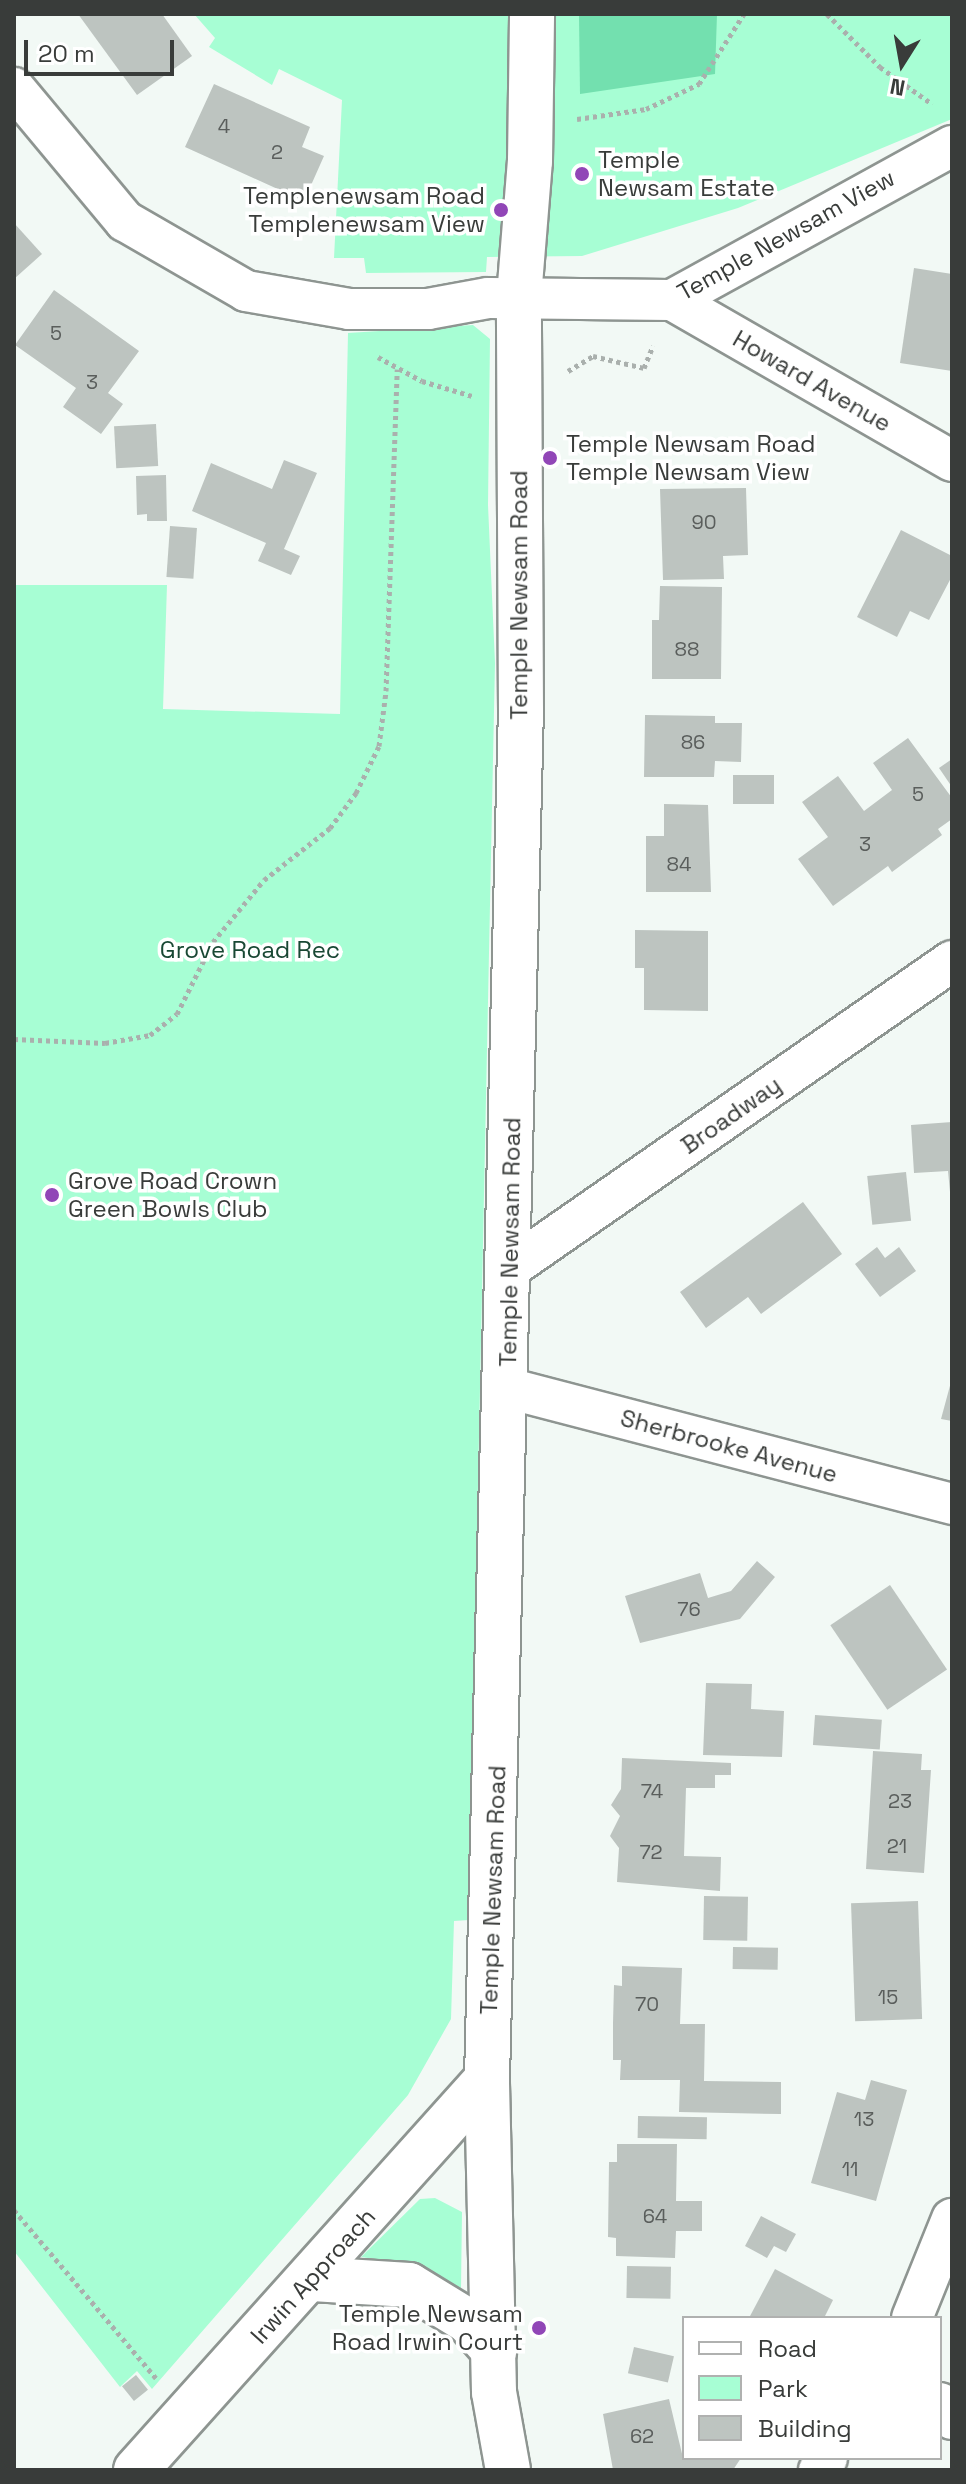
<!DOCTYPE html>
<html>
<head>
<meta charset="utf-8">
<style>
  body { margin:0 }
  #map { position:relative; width:966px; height:2484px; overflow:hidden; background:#f2f9f5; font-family:"Space Grotesk",sans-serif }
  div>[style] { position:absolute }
  .green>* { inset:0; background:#a7fed4 }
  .forest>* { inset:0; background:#73e0af }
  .building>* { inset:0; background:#bdc4c0; transform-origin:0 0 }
  .path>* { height:5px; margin-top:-2.5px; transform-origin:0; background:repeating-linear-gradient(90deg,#aab0ad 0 4px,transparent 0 8px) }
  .roads { filter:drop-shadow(2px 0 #8e9591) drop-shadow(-2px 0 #8e9591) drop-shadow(0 2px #8e9591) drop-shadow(0 -2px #8e9591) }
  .minor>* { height:40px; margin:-20px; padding:0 20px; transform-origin:20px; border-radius:20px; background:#fff }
  .tertiary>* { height:44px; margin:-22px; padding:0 22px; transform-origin:22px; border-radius:22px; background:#fff }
  .dots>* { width:22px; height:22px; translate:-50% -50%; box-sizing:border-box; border:4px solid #fff; border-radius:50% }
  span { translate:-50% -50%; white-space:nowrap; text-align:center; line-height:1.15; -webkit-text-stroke:7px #fff; paint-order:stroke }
  .number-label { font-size:20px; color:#5a5e5c }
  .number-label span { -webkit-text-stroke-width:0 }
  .poi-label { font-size:24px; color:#393c3a }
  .left { translate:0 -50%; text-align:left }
  .right { translate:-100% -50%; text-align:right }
  .street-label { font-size:24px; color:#393c3a }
  .park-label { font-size:24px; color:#194834 }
  .frame { position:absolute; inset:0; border:16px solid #393c3a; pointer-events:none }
  .legend { position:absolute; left:682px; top:2316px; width:260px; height:144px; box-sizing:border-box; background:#fff; border:2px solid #b0b1b0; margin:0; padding:10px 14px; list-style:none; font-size:24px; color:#393c3a }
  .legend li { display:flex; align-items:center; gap:16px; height:40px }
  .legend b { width:40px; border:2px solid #b0b1b0 }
  .north { position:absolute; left:862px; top:24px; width:80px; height:80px; -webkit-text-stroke:6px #fff; paint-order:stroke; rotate:191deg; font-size:22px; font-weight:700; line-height:32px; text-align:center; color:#393c3a }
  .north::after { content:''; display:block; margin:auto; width:28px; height:36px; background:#393c3a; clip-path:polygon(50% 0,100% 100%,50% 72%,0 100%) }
  .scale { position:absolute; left:24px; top:40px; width:150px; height:36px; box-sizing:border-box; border:4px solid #393c3a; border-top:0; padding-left:10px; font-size:24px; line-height:28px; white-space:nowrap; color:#393c3a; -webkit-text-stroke:6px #fff; paint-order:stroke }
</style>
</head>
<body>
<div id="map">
  <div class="green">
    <div style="clip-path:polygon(194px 14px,952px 14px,952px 119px,738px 208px,582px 256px,487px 257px,486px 272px,366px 273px,364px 258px,334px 258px,342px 100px,279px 69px,272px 85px,209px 47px,215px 38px)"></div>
    <div style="clip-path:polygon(473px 325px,490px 339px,488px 505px,495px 663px,469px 1920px,454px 1921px,451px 2019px,408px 2095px,152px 2389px,137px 2371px,120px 2387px,14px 2251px,14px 585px,167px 585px,163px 709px,340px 714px,348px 333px)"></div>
    <div style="clip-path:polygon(435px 2198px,462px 2212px,461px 2288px,395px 2262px,361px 2257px,420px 2199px)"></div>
  </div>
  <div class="forest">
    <div style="clip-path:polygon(579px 14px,717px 14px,715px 74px,580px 94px)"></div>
  </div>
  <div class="building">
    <div style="clip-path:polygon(78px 14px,162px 14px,192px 56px,137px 95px)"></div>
    <div style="clip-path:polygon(214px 84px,310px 127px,302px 147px,324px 156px,304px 201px,185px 147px)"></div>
    <div style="clip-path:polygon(14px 223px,42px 254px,14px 279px)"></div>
    <div style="clip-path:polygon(914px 268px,952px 274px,952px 371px,900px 363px)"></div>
    <div style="clip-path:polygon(54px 290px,139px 351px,108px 393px,123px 404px,101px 434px,63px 407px,76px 388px,15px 345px)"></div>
    <div style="left:156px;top:424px;width:42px;height:42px;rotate:87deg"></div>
    <div style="clip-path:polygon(284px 460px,317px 473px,284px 549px,300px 556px,291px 575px,258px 561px,266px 543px,192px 511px,211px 463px,272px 489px)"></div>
    <div style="clip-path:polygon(166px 475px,167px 521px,147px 521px,147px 514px,137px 515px,136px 476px)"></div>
    <div style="clip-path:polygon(746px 488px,748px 555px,723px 556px,724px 579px,663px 580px,660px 489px)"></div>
    <div style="left:170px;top:526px;width:27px;height:51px;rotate:4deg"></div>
    <div style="clip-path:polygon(901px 530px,952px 556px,952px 576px,929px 620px,910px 611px,897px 637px,857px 617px)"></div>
    <div style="clip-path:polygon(660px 586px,722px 587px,721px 679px,652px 679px,652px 620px,659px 620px)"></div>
    <div style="clip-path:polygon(645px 715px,715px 716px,715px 723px,742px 723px,741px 762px,715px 761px,714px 777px,644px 777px)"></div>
    <div style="clip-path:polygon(908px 738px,952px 798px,952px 819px,938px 829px,942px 835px,892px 872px,888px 866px,833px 906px,798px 859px,828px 837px,802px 802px,838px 776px,864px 811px,892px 790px,873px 763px)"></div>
    <div style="clip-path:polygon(952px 759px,952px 787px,939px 768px)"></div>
    <div style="left:733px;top:775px;width:41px;height:29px"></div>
    <div style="clip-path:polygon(664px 804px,708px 805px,711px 892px,646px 892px,646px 836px,664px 836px)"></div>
    <div style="clip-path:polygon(635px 930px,708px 931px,708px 1011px,644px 1010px,644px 968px,635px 968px)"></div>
    <div style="clip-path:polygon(952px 1122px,952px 1192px,950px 1192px,948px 1171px,914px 1173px,911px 1125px)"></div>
    <div style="left:906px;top:1172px;width:49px;height:39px;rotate:84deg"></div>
    <div style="clip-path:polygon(803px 1202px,842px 1254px,761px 1314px,748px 1297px,706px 1328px,680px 1292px)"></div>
    <div style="clip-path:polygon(877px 1247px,885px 1258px,899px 1247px,916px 1271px,880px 1297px,855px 1264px)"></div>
    <div style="clip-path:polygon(951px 1382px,952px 1382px,952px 1421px,941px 1419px)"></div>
    <div style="clip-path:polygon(757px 1561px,775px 1577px,740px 1619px,640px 1643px,625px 1596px,700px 1573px,708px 1598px,731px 1591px)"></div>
    <div style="left:890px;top:1585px;width:102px;height:72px;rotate:56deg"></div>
    <div style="clip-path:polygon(706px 1683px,752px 1684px,751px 1709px,784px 1711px,782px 1757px,703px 1755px)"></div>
    <div style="left:815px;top:1715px;width:67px;height:30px;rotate:4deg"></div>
    <div style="clip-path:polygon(873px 1751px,922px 1754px,921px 1770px,931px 1770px,924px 1873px,866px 1869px)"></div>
    <div style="clip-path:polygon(622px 1758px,731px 1763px,731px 1775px,715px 1775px,715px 1788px,686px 1788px,684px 1856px,721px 1857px,720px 1891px,617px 1882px,619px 1848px,610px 1836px,620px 1816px,611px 1805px,621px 1789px)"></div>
    <div style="left:704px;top:1896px;width:44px;height:44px;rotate:1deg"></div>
    <div style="left:918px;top:1901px;width:118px;height:67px;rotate:88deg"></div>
    <div style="left:733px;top:1947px;width:45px;height:22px;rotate:1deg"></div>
    <div style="clip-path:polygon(622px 1966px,682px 1968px,680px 2024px,705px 2024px,704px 2081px,781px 2082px,781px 2114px,679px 2112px,680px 2080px,620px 2080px,621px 2060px,613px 2060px,613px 2023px,614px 1985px,622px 1986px)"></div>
    <div style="clip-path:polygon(871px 2080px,907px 2090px,876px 2201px,811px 2183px,837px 2092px,865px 2100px)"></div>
    <div style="left:638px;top:2116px;width:69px;height:22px;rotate:1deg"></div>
    <div style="clip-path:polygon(617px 2144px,677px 2144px,676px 2201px,702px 2201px,702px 2231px,676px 2231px,675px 2258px,616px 2256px,616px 2238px,608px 2237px,609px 2162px,617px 2162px)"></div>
    <div style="clip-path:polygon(761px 2216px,796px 2234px,786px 2252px,774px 2246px,767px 2258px,745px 2246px)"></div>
    <div style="left:627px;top:2266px;width:44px;height:32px;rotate:1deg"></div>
    <div style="clip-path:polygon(775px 2269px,833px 2300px,824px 2318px,749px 2318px)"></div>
    <div style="left:634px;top:2347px;width:41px;height:27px;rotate:13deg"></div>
    <div style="left:136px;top:2375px;width:19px;height:18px;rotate:51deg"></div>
    <div style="clip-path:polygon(669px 2399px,683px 2458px,741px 2458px,733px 2470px,613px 2470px,603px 2414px)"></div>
  </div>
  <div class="path">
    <div style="left:827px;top:14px;width:75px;rotate:45deg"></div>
    <div style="left:880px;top:67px;width:64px;rotate:35.4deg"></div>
    <div style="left:577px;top:119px;width:70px;rotate:-8.2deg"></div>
    <div style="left:646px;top:109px;width:59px;rotate:-25.3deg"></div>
    <div style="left:699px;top:84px;width:83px;rotate:-57.3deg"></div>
    <div style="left:378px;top:357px;width:50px;rotate:28.6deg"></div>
    <div style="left:422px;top:381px;width:52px;rotate:16.7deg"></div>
    <div style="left:568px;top:371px;width:29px;rotate:-31deg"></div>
    <div style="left:593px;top:356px;width:52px;rotate:13.2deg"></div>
    <div style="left:644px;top:368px;width:24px;rotate:-68deg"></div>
    <div style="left:14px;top:1039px;width:91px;rotate:2.5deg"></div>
    <div style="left:105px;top:1043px;width:46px;rotate:-10.1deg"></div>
    <div style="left:150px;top:1035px;width:34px;rotate:-38deg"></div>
    <div style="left:177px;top:1014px;width:80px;rotate:-63.4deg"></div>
    <div style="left:213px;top:942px;width:80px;rotate:-50.6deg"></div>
    <div style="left:264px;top:880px;width:84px;rotate:-38.2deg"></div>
    <div style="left:330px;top:828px;width:44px;rotate:-53.4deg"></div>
    <div style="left:356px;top:793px;width:52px;rotate:-63.9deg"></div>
    <div style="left:379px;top:746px;width:55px;rotate:-82.7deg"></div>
    <div style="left:386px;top:691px;width:322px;rotate:-88deg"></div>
    <div style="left:14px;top:2210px;width:220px;rotate:49.8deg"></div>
  </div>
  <div class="roads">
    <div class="minor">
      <div style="left:14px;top:88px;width:173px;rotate:50.2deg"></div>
      <div style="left:125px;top:221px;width:140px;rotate:30deg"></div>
      <div style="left:246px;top:291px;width:105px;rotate:9.9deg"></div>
      <div style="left:349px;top:309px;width:79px"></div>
      <div style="left:428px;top:309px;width:61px;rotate:-10.4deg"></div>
      <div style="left:488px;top:298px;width:184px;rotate:0.6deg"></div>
      <div style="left:672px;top:300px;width:320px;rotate:-28.8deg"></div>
      <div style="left:672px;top:300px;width:323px;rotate:29.9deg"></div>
      <div style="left:510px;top:1268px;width:538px;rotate:-34.78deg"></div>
      <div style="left:507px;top:1388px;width:460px;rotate:14.6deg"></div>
      <div style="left:912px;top:2318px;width:107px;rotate:-68deg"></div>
      <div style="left:940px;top:2403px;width:20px;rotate:53deg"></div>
      <div style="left:819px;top:2470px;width:14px;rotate:-56deg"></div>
    </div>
    <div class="tertiary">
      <div style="left:313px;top:2279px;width:96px;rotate:3.6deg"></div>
      <div style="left:409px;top:2285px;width:69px;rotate:31.4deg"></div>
      <div style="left:468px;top:2321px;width:40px;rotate:49deg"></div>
      <div style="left:136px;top:2470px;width:525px;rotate:-48.09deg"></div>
      <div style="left:508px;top:2470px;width:79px;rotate:-100.2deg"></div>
      <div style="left:494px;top:2392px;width:313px;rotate:-91.3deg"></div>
      <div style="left:487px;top:2079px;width:1369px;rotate:-88.58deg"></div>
      <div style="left:521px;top:710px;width:413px;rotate:-90.3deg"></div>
      <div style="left:519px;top:297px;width:136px;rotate:-85.4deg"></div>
      <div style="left:530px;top:161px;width:147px;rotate:-89.2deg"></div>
    </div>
  </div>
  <div class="dots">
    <div style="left:582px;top:174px;background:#9146b7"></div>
    <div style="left:501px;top:210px;background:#9146b7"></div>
    <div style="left:550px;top:458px;background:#9146b7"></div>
    <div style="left:52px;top:1195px;background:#9146b7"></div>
    <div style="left:539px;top:2328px;background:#9146b7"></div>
  </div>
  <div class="number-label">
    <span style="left:224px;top:126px">4</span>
    <span style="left:277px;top:152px">2</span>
    <span style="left:56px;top:333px">5</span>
    <span style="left:92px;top:382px">3</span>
    <span style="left:704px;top:522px">90</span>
    <span style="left:687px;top:649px">88</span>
    <span style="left:693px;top:742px">86</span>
    <span style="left:918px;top:794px">5</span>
    <span style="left:865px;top:844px">3</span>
    <span style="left:679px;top:864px">84</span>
    <span style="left:689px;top:1609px">76</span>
    <span style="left:652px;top:1791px">74</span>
    <span style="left:900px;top:1801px">23</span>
    <span style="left:897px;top:1846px">21</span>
    <span style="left:651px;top:1852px">72</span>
    <span style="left:888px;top:1997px">15</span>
    <span style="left:647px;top:2004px">70</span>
    <span style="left:864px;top:2119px">13</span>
    <span style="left:850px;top:2169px">11</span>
    <span style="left:655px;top:2216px">64</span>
    <span style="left:642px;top:2436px">62</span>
  </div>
  <div class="poi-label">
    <span class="left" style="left:598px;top:174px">Temple<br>Newsam Estate</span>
    <span class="right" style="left:485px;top:210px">Templenewsam Road<br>Templenewsam View</span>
    <span class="left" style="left:566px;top:458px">Temple Newsam Road<br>Temple Newsam View</span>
    <span class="left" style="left:68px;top:1195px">Grove Road Crown<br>Green Bowls Club</span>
    <span class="right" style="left:523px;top:2328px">Temple Newsam<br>Road Irwin Court</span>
  </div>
  <div class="street-label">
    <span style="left:786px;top:235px;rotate:-29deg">Temple Newsam View</span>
    <span style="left:812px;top:381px;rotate:30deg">Howard Avenue</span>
    <span style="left:519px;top:595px;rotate:-90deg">Temple Newsam Road</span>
    <span style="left:731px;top:1115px;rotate:-35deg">Broadway</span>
    <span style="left:510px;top:1242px;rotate:-89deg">Temple Newsam Road</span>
    <span style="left:729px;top:1446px;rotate:15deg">Sherbrooke Avenue</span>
    <span style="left:493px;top:1890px;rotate:-88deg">Temple Newsam Road</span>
    <span style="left:313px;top:2276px;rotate:-48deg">Irwin Approach</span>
  </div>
  <div class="park-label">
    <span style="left:250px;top:950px">Grove Road Rec</span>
  </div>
  <div class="frame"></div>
  <ul class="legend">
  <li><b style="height:10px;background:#fff"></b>Road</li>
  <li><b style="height:22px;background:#a7fed4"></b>Park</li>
  <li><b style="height:22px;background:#bdc4c0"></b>Building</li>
  </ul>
  <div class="north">N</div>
  <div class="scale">20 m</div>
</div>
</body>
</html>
